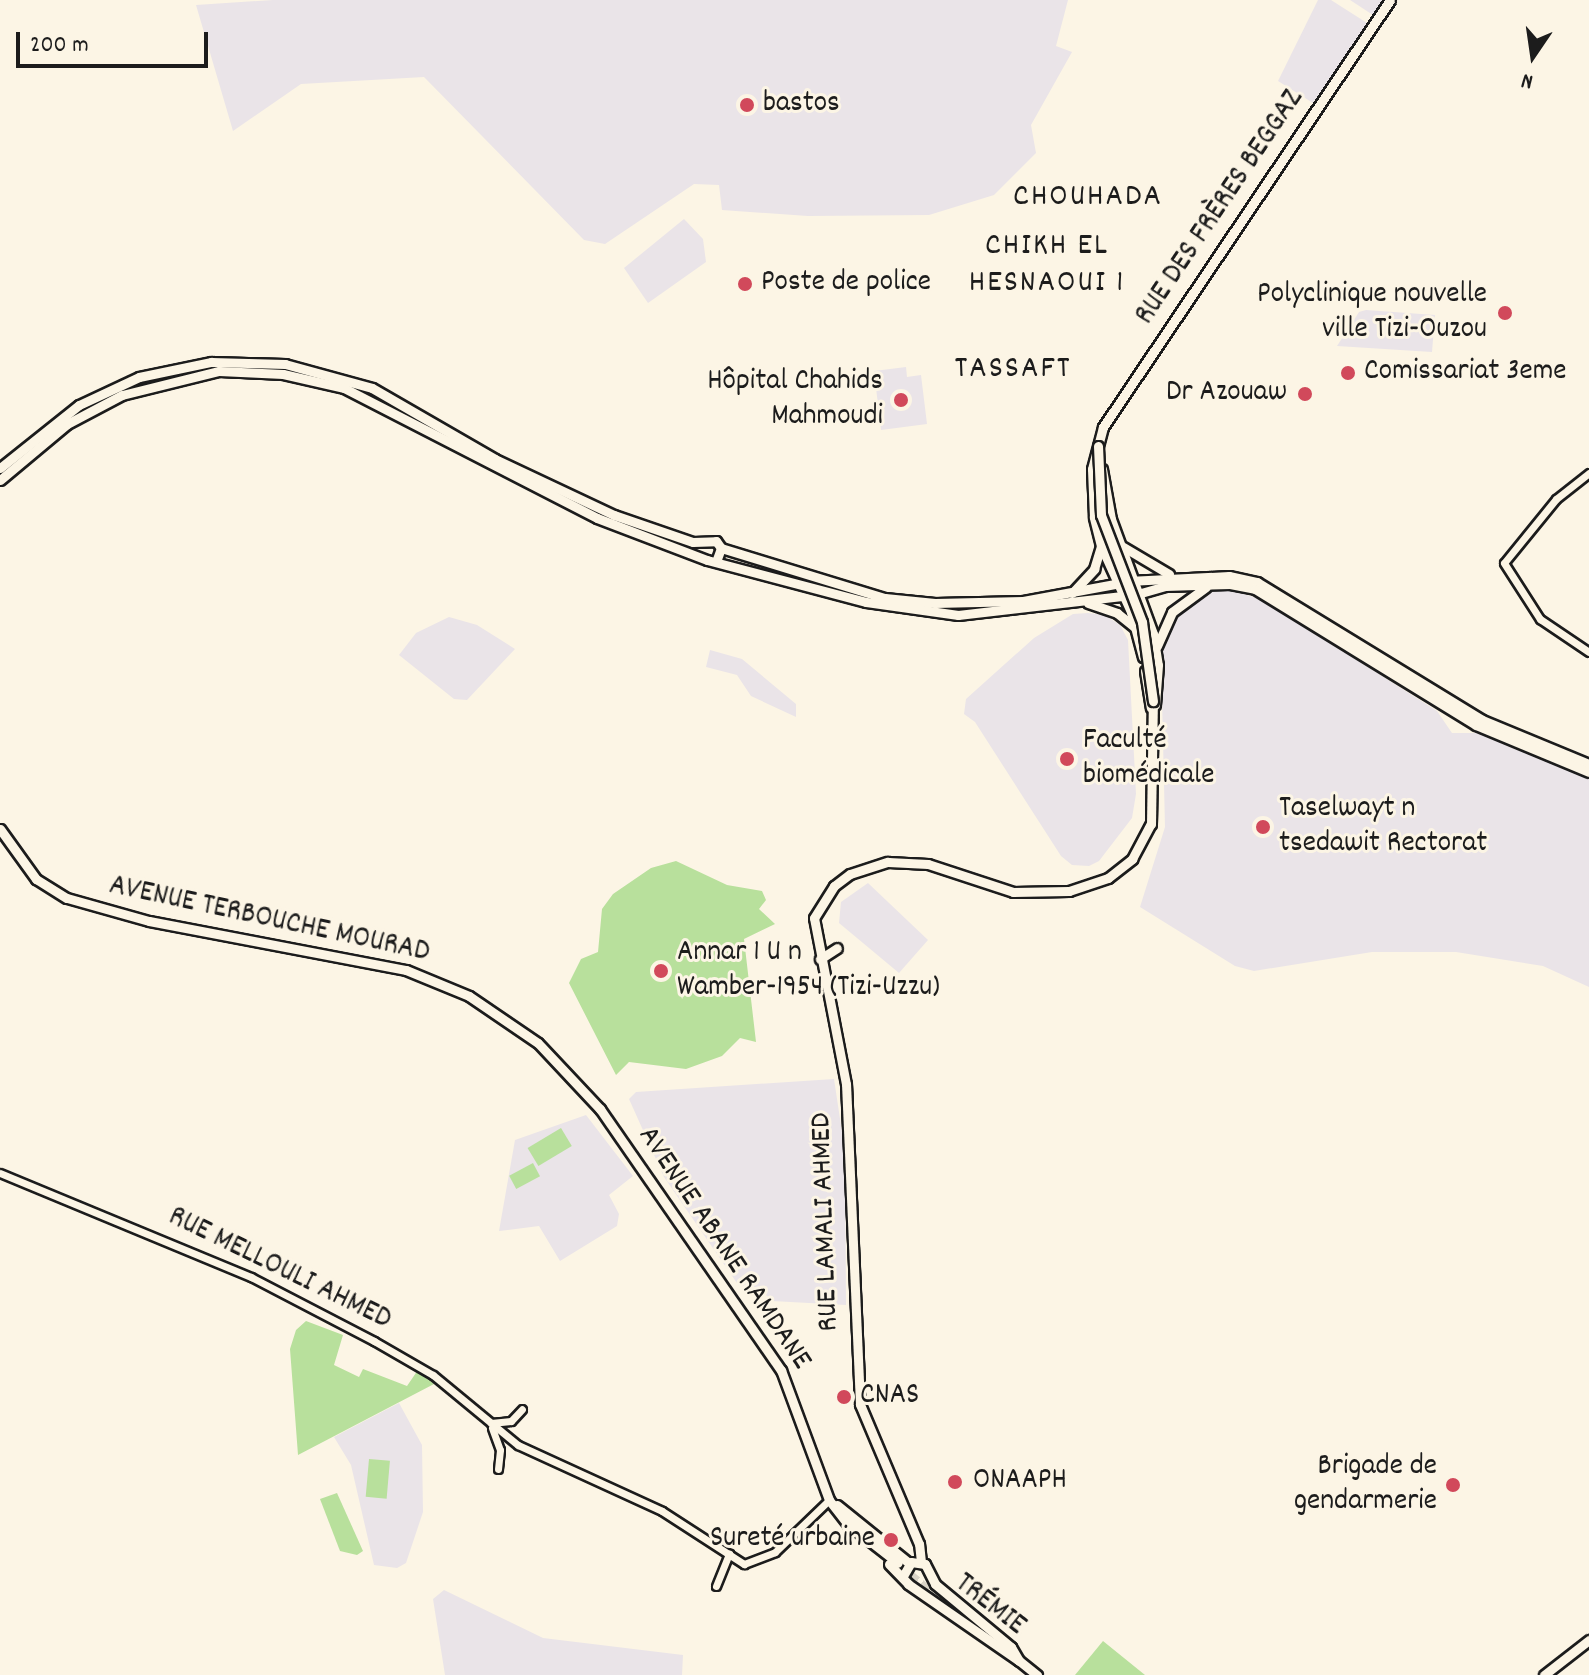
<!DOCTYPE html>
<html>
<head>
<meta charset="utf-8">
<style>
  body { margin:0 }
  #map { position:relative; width:1589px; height:1675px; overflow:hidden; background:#fcf5e5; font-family:Dekko,sans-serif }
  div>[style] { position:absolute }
  .built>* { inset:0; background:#eae4e8 }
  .green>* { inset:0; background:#b8e09c; transform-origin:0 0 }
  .major-tunnel>* { height:9px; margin-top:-4.5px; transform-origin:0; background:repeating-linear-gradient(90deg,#dad4c7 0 9px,transparent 0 13.5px) }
  .roads { filter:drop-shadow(2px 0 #1c1c1c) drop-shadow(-2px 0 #1c1c1c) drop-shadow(0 2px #1c1c1c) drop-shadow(0 -2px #1c1c1c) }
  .minor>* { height:7px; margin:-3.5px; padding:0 3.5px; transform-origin:3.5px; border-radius:3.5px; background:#fcf5e5 }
  .major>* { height:9px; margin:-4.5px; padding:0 4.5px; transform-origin:4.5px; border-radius:4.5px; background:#fcf5e5 }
  .bridges { filter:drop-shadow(2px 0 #1c1c1c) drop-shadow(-2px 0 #1c1c1c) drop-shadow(0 2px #1c1c1c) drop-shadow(0 -2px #1c1c1c) }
  .major-bridge>* { height:9px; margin:-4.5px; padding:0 4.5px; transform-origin:4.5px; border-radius:4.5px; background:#fcf5e5 }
  .dots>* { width:22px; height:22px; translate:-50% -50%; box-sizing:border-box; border:4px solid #fcf5e5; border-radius:50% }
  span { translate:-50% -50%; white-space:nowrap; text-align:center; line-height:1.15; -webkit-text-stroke:6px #fcf5e5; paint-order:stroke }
  .poi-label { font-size:30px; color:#1c1c1c }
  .left { translate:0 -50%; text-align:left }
  .right { translate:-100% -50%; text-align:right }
  .street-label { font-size:30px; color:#1c1c1c }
  .neighbourhood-label { font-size:32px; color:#1c1c1c; letter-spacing:2px }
  .north { position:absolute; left:1493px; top:16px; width:80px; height:80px; -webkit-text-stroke:6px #fcf5e5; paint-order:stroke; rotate:193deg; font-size:22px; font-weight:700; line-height:32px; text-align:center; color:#1c1c1c }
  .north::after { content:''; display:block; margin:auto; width:28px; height:36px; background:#1c1c1c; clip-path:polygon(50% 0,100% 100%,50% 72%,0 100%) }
  .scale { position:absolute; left:16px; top:32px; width:192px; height:36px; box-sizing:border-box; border:4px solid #1c1c1c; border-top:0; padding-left:10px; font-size:24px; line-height:28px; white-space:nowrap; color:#1c1c1c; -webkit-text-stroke:6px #fcf5e5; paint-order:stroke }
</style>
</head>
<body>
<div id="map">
  <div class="built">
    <div style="clip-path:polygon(273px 0,1068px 0,1056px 46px,1072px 52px,1031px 125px,1036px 153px,994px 195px,929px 215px,808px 216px,722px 210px,719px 185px,694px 184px,605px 244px,584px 240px,424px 77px,301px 84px,233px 131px,196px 5px)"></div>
    <div style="clip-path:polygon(1318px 0,1331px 0,1367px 23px,1313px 103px,1278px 81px)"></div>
    <div style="clip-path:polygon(1350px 0,1383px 0,1373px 15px)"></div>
    <div style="clip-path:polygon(684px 219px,703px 239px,706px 262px,648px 303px,624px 268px)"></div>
    <div style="clip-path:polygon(1366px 310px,1435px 315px,1432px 352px,1337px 346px,1359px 312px)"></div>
    <div style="clip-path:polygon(906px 367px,907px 377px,921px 375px,927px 424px,881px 430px,874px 371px)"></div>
    <div style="clip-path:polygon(1231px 590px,1263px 600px,1437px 711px,1452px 733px,1477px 733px,1589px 779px,1589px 987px,1543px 966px,1456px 952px,1372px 952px,1254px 971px,1235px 966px,1140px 907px,1165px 827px,1161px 655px,1174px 616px,1208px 592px)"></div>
    <div style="clip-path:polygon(1088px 613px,1105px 615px,1120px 625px,1128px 640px,1136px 794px,1132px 818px,1099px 861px,1089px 866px,1072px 865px,1061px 856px,975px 722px,964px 714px,966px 699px,1034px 638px,1073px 614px)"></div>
    <div style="clip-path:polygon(449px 617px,477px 625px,515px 649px,467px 700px,454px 699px,399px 655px,416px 633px)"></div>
    <div style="clip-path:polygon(710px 650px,742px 659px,796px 704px,796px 717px,751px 696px,737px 675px,706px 667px)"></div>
    <div style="clip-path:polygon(868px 883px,928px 940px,899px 973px,839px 923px,841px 902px)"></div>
    <div style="clip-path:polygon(834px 1079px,845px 1152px,846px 1305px,772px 1301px,759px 1288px,739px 1286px,664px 1177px,629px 1099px,636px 1092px)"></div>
    <div style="clip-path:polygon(586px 1115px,633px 1176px,609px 1195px,619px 1214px,617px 1226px,560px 1261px,539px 1226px,499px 1231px,515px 1140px)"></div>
    <div style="clip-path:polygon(399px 1403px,422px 1445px,423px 1512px,406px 1563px,397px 1568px,374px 1565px,351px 1465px,334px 1437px)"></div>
    <div style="clip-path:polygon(444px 1590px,543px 1638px,683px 1655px,682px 1675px,445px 1675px,433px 1599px)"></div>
  </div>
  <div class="green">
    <div style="clip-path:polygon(676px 861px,727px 885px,762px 891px,766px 900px,759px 909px,775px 924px,744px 939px,756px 1042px,740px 1038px,722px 1056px,686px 1069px,629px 1062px,616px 1075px,569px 983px,581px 959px,598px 952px,602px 909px,613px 894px,651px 868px)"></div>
    <div style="left:561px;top:1128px;width:21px;height:39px;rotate:59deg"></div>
    <div style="left:533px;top:1163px;width:15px;height:27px;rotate:62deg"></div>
    <div style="clip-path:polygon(306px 1321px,343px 1335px,334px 1365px,359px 1377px,363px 1369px,407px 1386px,420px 1367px,434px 1384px,298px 1455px,290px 1349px,296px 1330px)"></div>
    <div style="left:369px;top:1459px;width:21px;height:38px;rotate:5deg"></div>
    <div style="clip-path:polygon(337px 1493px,363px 1551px,357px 1555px,340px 1551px,320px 1499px)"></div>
    <div style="clip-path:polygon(1103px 1641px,1145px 1675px,1075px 1675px)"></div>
  </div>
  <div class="major-tunnel">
    <div style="left:900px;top:1566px;width:38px;rotate:40deg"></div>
  </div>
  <div class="roads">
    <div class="minor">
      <div style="left:1589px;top:473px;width:42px;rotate:141.8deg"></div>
      <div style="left:1556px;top:499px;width:82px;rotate:129.1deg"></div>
      <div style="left:1504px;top:563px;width:67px;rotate:57.3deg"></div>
      <div style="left:1540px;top:619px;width:59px;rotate:34deg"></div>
      <div style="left:0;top:1173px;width:272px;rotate:22.5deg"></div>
      <div style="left:251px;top:1277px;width:139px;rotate:27.5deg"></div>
      <div style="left:374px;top:1341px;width:68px;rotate:30deg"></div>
      <div style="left:433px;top:1375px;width:110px;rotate:39.5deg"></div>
      <div style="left:518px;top:1445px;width:158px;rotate:24.6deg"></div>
      <div style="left:662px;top:1511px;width:98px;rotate:32.9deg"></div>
      <div style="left:744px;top:1564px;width:33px;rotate:-21deg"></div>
      <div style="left:775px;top:1552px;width:75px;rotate:-43.9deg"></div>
      <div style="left:491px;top:1423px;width:20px;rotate:-6deg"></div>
      <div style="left:511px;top:1421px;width:16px;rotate:-47deg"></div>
      <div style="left:492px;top:1428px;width:23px;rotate:70deg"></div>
      <div style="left:500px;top:1450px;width:19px;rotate:96deg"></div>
      <div style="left:716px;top:1586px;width:35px;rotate:-68deg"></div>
    </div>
    <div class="major">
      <div style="left:0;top:468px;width:101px;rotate:-38.6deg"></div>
      <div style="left:79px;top:405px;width:66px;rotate:-25deg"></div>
      <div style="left:139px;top:377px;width:74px;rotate:-11.8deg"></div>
      <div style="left:211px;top:362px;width:74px;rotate:1.5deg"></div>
      <div style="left:285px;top:364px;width:90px;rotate:15.4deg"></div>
      <div style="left:372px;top:388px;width:142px;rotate:30deg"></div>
      <div style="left:495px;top:459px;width:132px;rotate:25.2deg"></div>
      <div style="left:614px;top:515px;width:83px;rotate:18.9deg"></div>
      <div style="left:693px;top:542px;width:23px;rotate:-2deg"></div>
      <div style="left:716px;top:541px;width:9px;rotate:54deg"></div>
      <div style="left:721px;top:548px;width:12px;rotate:110deg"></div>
      <div style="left:1102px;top:469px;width:51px;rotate:79.8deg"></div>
      <div style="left:1111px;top:519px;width:122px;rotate:69.9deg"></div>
      <div style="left:1153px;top:634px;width:31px;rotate:81deg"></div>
      <div style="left:1158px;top:665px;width:40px;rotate:94.3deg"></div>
      <div style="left:0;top:480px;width:87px;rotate:-39.9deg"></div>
      <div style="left:67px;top:424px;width:62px;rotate:-27.8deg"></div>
      <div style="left:122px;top:395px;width:100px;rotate:-13.9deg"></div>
      <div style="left:219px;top:371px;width:64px;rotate:2.7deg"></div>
      <div style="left:283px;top:374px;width:63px;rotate:12.9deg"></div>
      <div style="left:344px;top:388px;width:284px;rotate:27.2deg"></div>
      <div style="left:597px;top:518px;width:118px;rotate:20.9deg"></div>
      <div style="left:707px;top:560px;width:164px;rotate:14.8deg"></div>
      <div style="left:866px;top:602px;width:93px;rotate:8deg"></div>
      <div style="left:958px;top:615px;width:165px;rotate:-6.6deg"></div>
      <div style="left:1120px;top:545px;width:57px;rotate:30.6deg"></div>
      <div style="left:721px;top:548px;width:171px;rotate:17deg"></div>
      <div style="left:885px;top:598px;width:50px;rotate:5.7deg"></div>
      <div style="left:935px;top:603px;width:88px;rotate:-1.3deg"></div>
      <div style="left:1023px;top:601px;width:99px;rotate:-10.5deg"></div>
      <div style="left:1128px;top:581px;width:101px;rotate:-2.8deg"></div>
      <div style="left:1229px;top:576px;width:29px;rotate:12deg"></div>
      <div style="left:1257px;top:582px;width:264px;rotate:31.5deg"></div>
      <div style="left:1482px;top:720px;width:116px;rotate:22.4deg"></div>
      <div style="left:1072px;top:593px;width:33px;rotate:-47deg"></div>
      <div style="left:1094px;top:569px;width:24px;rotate:-73deg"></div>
      <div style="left:1127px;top:597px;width:40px;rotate:-16deg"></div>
      <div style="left:1165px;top:586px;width:65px;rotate:-1.8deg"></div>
      <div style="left:1230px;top:584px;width:25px;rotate:11deg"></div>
      <div style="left:1255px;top:589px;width:259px;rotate:31.6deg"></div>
      <div style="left:1476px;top:725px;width:122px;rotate:22.6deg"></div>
      <div style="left:1088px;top:603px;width:31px;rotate:19deg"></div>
      <div style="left:1117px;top:613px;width:22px;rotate:39deg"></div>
      <div style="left:1157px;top:646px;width:37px;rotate:-66deg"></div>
      <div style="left:1172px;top:612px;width:42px;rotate:-36.3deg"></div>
      <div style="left:1143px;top:657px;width:47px;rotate:-104.9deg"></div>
      <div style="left:1131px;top:612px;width:72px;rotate:-114.4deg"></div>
      <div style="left:1101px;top:546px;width:30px;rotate:-104deg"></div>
      <div style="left:1094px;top:517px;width:48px;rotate:-92.4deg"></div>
      <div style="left:1092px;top:469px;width:43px;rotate:-75.3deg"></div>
      <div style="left:1103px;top:427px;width:514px;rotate:-56.09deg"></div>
      <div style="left:1145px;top:671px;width:37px;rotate:81deg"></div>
      <div style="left:0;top:829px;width:62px;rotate:54.2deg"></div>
      <div style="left:36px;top:879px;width:36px;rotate:32deg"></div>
      <div style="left:67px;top:898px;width:85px;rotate:15.7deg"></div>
      <div style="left:149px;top:921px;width:262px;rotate:10.8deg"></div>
      <div style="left:406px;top:970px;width:68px;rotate:22.4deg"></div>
      <div style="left:469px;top:996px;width:83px;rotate:34.3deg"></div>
      <div style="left:538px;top:1043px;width:91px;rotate:46.8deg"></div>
      <div style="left:600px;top:1109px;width:318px;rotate:55.3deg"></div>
      <div style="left:781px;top:1370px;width:139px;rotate:69.7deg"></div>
      <div style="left:829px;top:1500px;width:31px;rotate:52deg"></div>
      <div style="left:848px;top:1524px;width:63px;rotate:38deg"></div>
      <div style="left:820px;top:959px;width:20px;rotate:-33deg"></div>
      <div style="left:837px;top:1505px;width:92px;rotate:38.9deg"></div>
      <div style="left:921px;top:1562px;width:18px;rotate:-96deg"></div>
      <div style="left:919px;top:1544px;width:152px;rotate:-112.9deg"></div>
      <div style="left:860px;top:1404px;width:320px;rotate:-92.5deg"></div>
      <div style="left:846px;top:1084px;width:169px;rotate:-100.9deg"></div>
      <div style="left:814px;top:918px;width:38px;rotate:-58deg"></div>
      <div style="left:834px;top:886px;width:20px;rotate:-37deg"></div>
      <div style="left:850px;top:874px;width:40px;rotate:-18deg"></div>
      <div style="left:888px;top:862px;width:40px;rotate:2.9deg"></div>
      <div style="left:928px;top:864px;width:89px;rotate:18.2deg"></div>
      <div style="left:1013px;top:892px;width:56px;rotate:-1deg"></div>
      <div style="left:1069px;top:891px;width:41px;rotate:-18.4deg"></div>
      <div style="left:1108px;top:878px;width:31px;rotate:-38deg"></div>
      <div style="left:1132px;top:859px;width:40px;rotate:-62deg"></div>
      <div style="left:1151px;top:824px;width:123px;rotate:-89.1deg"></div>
      <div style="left:889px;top:1564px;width:28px;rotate:46deg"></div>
      <div style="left:908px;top:1584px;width:135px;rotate:34.7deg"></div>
      <div style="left:903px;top:1576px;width:16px;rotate:-60deg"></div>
      <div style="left:911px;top:1562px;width:14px;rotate:8deg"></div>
      <div style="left:925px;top:1564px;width:22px;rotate:63deg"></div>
      <div style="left:935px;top:1584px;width:99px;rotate:39.7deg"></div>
      <div style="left:1011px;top:1647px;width:16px;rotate:60deg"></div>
      <div style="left:1017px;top:1659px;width:26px;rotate:39deg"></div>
      <div style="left:1544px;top:1675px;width:57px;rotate:-37.9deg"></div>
    </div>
  </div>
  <div class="bridges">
    <div class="major-bridge">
      <div style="left:1098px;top:446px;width:69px;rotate:87.5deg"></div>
      <div style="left:1101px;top:515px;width:115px;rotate:69deg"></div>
      <div style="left:1142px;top:622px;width:80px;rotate:82.1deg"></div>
    </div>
  </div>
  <div class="dots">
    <div style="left:747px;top:105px;background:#d1495b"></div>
    <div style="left:745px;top:284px;background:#d1495b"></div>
    <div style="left:1505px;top:313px;background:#d1495b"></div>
    <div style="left:1348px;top:373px;background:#d1495b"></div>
    <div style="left:1305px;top:394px;background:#d1495b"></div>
    <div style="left:901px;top:400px;background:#d1495b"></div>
    <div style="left:1067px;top:759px;background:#d1495b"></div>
    <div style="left:1263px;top:827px;background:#d1495b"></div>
    <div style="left:661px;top:971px;background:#d1495b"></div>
    <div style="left:844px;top:1397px;background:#d1495b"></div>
    <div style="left:955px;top:1482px;background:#d1495b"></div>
    <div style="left:1453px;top:1485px;background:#d1495b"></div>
    <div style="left:891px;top:1540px;background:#d1495b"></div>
  </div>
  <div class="poi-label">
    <span class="left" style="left:763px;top:105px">bastos</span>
    <span class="left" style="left:761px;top:284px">Poste de police</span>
    <span class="right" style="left:1487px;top:313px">Polyclinique nouvelle<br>ville Tizi-Ouzou</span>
    <span class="left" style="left:1364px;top:373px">Comissariat 3eme</span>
    <span class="right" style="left:883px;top:400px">Hôpital Chahids<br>Mahmoudi</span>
    <span class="right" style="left:1287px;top:394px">Dr Azouaw</span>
    <span class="left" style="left:1083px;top:759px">Faculté<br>biomédicale</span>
    <span class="left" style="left:1279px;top:827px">Taselwayt n<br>tsedawit Rectorat</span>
    <span class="left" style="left:677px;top:971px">Annar 1 U n<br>Wamber-1954 (Tizi-Uzzu)</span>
    <span class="left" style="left:860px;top:1397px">CNAS</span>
    <span class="right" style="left:1437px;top:1485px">Brigade de<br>gendarmerie</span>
    <span class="left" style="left:973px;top:1482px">ONAAPH</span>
    <span class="right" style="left:875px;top:1540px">Sureté urbaine</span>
  </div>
  <div class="street-label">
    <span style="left:1221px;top:208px;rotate:-56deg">RUE DES FRÈRES BEGGAZ</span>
    <span style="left:269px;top:921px;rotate:12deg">AVENUE TERBOUCHE MOURAD</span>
    <span style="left:827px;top:1222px;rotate:-92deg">RUE LAMALI AHMED</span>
    <span style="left:723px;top:1249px;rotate:56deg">AVENUE ABANE RAMDANE</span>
    <span style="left:279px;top:1270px;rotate:26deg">RUE MELLOULI AHMED</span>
    <span style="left:989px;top:1606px;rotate:38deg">TRÉMIE</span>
  </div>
  <div class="neighbourhood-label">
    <span style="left:1088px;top:198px">CHOUHADA</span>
    <span style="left:1047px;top:266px">CHIKH EL<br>HESNAOUI 1</span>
    <span style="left:1013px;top:370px">TASSAFT</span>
  </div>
  <div class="north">N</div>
  <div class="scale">200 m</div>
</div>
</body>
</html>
